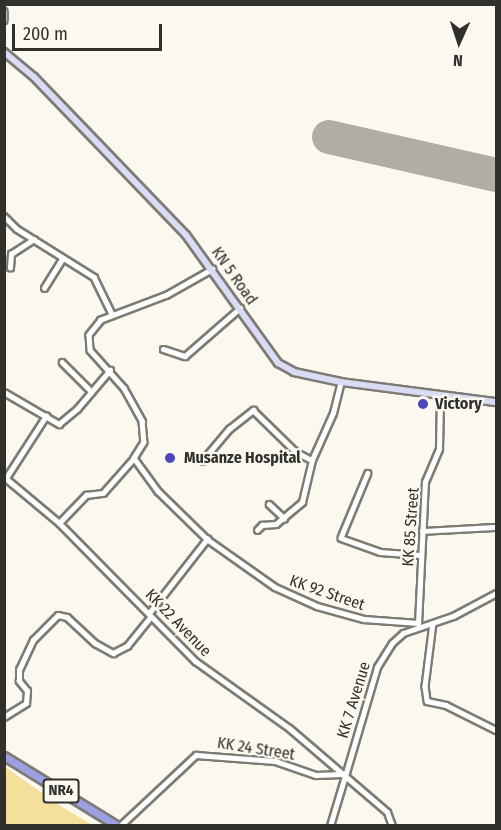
<!DOCTYPE html>
<html>
<head>
<meta charset="utf-8">
<style>
  body { margin:0 }
  #map { position:relative; width:501px; height:830px; overflow:hidden; background:#fbf8f0; font-family:"Fira Sans Condensed",sans-serif }
  div>[style] { position:absolute }
  .green>* { inset:0; background:#f5df9c }
  .runway>* { height:34px; margin:-17px; padding:0 17px; transform-origin:17px; border-radius:17px; background:#afada6 }
  .roads { filter:drop-shadow(2px 0 #7d7b74) drop-shadow(-2px 0 #7d7b74) drop-shadow(0 2px #7d7b74) drop-shadow(0 -2px #7d7b74) }
  .minor>* { height:4.5px; margin:-2.25px; padding:0 2.25px; transform-origin:2.25px; border-radius:2.25px; background:#fff }
  .tertiary>* { height:5px; margin:-2.5px; padding:0 2.5px; transform-origin:2.5px; border-radius:2.5px; background:#fff }
  .secondary>* { height:6px; margin:-3px; padding:0 3px; transform-origin:3px; border-radius:3px; background:#dadbf4 }
  .trunk>* { height:7px; margin:-3.5px; padding:0 3.5px; transform-origin:3.5px; border-radius:3.5px; background:#9c9fe2 }
  .dots>* { width:16px; height:16px; translate:-50% -50%; box-sizing:border-box; border:3px solid #fbf8f0; border-radius:50% }
  span { translate:-50% -50%; white-space:nowrap; text-align:center; line-height:1.15; -webkit-text-stroke:4.5px #fbf8f0; paint-order:stroke }
  .shield-label span { padding:2px 4px; background:#fbf8f0; border:2px solid; border-radius:4px; -webkit-text-stroke-width:0 }
  .shield-label { font-size:15px; color:#31302d; font-weight:700 }
  .street-label { font-size:16px; color:#31302d }
  .poi-label { font-size:16px; color:#31302d; font-weight:700 }
  .left { translate:0 -50%; text-align:left }
  .frame { position:absolute; inset:0; border:6px solid #31302d; pointer-events:none }
  .north { position:absolute; left:429px; top:12px; width:60px; height:60px; -webkit-text-stroke:4px #fbf8f0; paint-order:stroke; rotate:183deg; font-size:16px; font-weight:700; line-height:24px; text-align:center; color:#31302d }
  .north::after { content:''; display:block; margin:auto; width:21px; height:27px; background:#31302d; clip-path:polygon(50% 0,100% 100%,50% 72%,0 100%) }
  .scale { position:absolute; left:12px; top:24px; width:150px; height:27px; box-sizing:border-box; border:3px solid #31302d; border-top:0; padding-left:8px; font-size:18px; line-height:21px; white-space:nowrap; color:#31302d; -webkit-text-stroke:4px #fbf8f0; paint-order:stroke }
</style>
</head>
<body>
<div id="map">
  <div class="green">
    <div style="clip-path:polygon(4px 766px,59px 805px,92px 825px,5px 825px)"></div>
  </div>
  <div class="runway">
    <div style="left:329px;top:137px;width:171px;rotate:12.8deg"></div>
  </div>
  <div class="roads">
    <div class="minor">
      <div style="left:4px;top:11px;width:9px;rotate:90deg"></div>
      <div style="left:4px;top:216px;width:18px;rotate:45deg"></div>
      <div style="left:17px;top:229px;width:91px;rotate:31.9deg"></div>
      <div style="left:94px;top:277px;width:41px;rotate:64.1deg"></div>
      <div style="left:10px;top:268px;width:14px;rotate:-86deg"></div>
      <div style="left:11px;top:254px;width:27px;rotate:-33deg"></div>
      <div style="left:213px;top:269px;width:53px;rotate:150.5deg"></div>
      <div style="left:167px;top:295px;width:71px;rotate:159.3deg"></div>
      <div style="left:101px;top:320px;width:19px;rotate:129deg"></div>
      <div style="left:89px;top:335px;width:15px;rotate:86deg"></div>
      <div style="left:90px;top:350px;width:51px;rotate:48.2deg"></div>
      <div style="left:124px;top:388px;width:38px;rotate:61deg"></div>
      <div style="left:142px;top:421px;width:21px;rotate:85deg"></div>
      <div style="left:144px;top:442px;width:19px;rotate:122deg"></div>
      <div style="left:134px;top:458px;width:41px;rotate:54deg"></div>
      <div style="left:158px;top:491px;width:69px;rotate:44.4deg"></div>
      <div style="left:207px;top:539px;width:83px;rotate:35.2deg"></div>
      <div style="left:275px;top:587px;width:46px;rotate:24.3deg"></div>
      <div style="left:317px;top:606px;width:49px;rotate:15.5deg"></div>
      <div style="left:364px;top:619px;width:54px;rotate:4.2deg"></div>
      <div style="left:44px;top:288px;width:34px;rotate:-58deg"></div>
      <div style="left:163px;top:349px;width:23px;rotate:18deg"></div>
      <div style="left:185px;top:356px;width:73px;rotate:-41.1deg"></div>
      <div style="left:62px;top:362px;width:42px;rotate:45deg"></div>
      <div style="left:4px;top:392px;width:64px;rotate:30.2deg"></div>
      <div style="left:59px;top:424px;width:23px;rotate:-40deg"></div>
      <div style="left:77px;top:409px;width:51px;rotate:-49.8deg"></div>
      <div style="left:202px;top:461px;width:42px;rotate:-49.8deg"></div>
      <div style="left:229px;top:429px;width:31px;rotate:-38deg"></div>
      <div style="left:253px;top:410px;width:60px;rotate:44.3deg"></div>
      <div style="left:296px;top:452px;width:18px;rotate:27deg"></div>
      <div style="left:312px;top:460px;width:51px;rotate:-65.9deg"></div>
      <div style="left:333px;top:413px;width:32px;rotate:-76deg"></div>
      <div style="left:368px;top:473px;width:70px;rotate:112.6deg"></div>
      <div style="left:341px;top:538px;width:41px;rotate:19.7deg"></div>
      <div style="left:380px;top:552px;width:40px;rotate:4.3deg"></div>
      <div style="left:6px;top:478px;width:74px;rotate:-57.2deg"></div>
      <div style="left:269px;top:504px;width:21px;rotate:43deg"></div>
      <div style="left:59px;top:523px;width:39px;rotate:-46deg"></div>
      <div style="left:86px;top:495px;width:17px;rotate:-7deg"></div>
      <div style="left:103px;top:493px;width:47px;rotate:-48.5deg"></div>
      <div style="left:257px;top:530px;width:7px;rotate:-45deg"></div>
      <div style="left:262px;top:525px;width:14px;rotate:-4deg"></div>
      <div style="left:276px;top:524px;width:34px;rotate:-40deg"></div>
      <div style="left:302px;top:502px;width:43px;rotate:-76.6deg"></div>
      <div style="left:422px;top:531px;width:74px;rotate:-3.1deg"></div>
      <div style="left:150px;top:612px;width:93px;rotate:-52deg"></div>
      <div style="left:433px;top:623px;width:64px;rotate:97.2deg"></div>
      <div style="left:425px;top:686px;width:15px;rotate:82deg"></div>
      <div style="left:427px;top:701px;width:19px;rotate:12deg"></div>
      <div style="left:446px;top:705px;width:56px;rotate:26.6deg"></div>
      <div style="left:418px;top:624px;width:142px;rotate:-87.2deg"></div>
      <div style="left:425px;top:482px;width:36px;rotate:-67deg"></div>
      <div style="left:439px;top:449px;width:53px;rotate:-88.9deg"></div>
      <div style="left:4px;top:717px;width:26px;rotate:-32deg"></div>
      <div style="left:26px;top:703px;width:12px;rotate:-85deg"></div>
      <div style="left:27px;top:691px;width:13px;rotate:-129deg"></div>
      <div style="left:19px;top:681px;width:11px;rotate:-90deg"></div>
      <div style="left:19px;top:670px;width:33px;rotate:-65deg"></div>
      <div style="left:33px;top:640px;width:35px;rotate:-45deg"></div>
      <div style="left:58px;top:615px;width:9px;rotate:13deg"></div>
      <div style="left:67px;top:617px;width:38px;rotate:43deg"></div>
      <div style="left:95px;top:643px;width:21px;rotate:29deg"></div>
      <div style="left:113px;top:653px;width:16px;rotate:-27deg"></div>
      <div style="left:127px;top:646px;width:36px;rotate:-51deg"></div>
      <div style="left:120px;top:826px;width:104px;rotate:-43.1deg"></div>
      <div style="left:196px;top:755px;width:79px;rotate:4.3deg"></div>
      <div style="left:275px;top:761px;width:43px;rotate:18.9deg"></div>
      <div style="left:316px;top:775px;width:26px;rotate:-2deg"></div>
      <div style="left:330px;top:826px;width:52px;rotate:-73.3deg"></div>
    </div>
    <div class="tertiary">
      <div style="left:4px;top:477px;width:72px;rotate:39.9deg"></div>
      <div style="left:59px;top:523px;width:194px;rotate:45.4deg"></div>
      <div style="left:195px;top:661px;width:115px;rotate:35.5deg"></div>
      <div style="left:289px;top:728px;width:129px;rotate:40.6deg"></div>
      <div style="left:387px;top:812px;width:15px;rotate:70deg"></div>
      <div style="left:345px;top:776px;width:114px;rotate:-73.6deg"></div>
      <div style="left:377px;top:667px;width:28px;rotate:-58deg"></div>
      <div style="left:392px;top:643px;width:15px;rotate:-42deg"></div>
      <div style="left:403px;top:633px;width:53px;rotate:-18.8deg"></div>
      <div style="left:453px;top:616px;width:49px;rotate:-28.1deg"></div>
    </div>
    <div class="secondary">
      <div style="left:4px;top:52px;width:39px;rotate:40deg"></div>
      <div style="left:34px;top:77px;width:219px;rotate:46.1deg"></div>
      <div style="left:186px;top:235px;width:158px;rotate:54.3deg"></div>
      <div style="left:278px;top:363px;width:18px;rotate:29deg"></div>
      <div style="left:294px;top:372px;width:48px;rotate:12deg"></div>
      <div style="left:341px;top:382px;width:156px;rotate:7.4deg"></div>
    </div>
    <div class="trunk">
      <div style="left:4px;top:756px;width:134px;rotate:31.6deg"></div>
    </div>
  </div>
  <div class="dots">
    <div style="left:423px;top:404px;background:#4d45bc"></div>
    <div style="left:170px;top:458px;background:#4d45bc"></div>
  </div>
  <div class="shield-label">
    <span style="left:61px;top:791px">NR4</span>
  </div>
  <div class="street-label">
    <span style="left:234px;top:276px;rotate:55deg">KN 5 Road</span>
    <span style="left:411px;top:527px;rotate:-86deg">KK 85 Street</span>
    <span style="left:327px;top:593px;rotate:19deg">KK 92 Street</span>
    <span style="left:178px;top:623px;rotate:46deg">KK 22 Avenue</span>
    <span style="left:354px;top:700px;rotate:-73deg">KK 7 Avenue</span>
    <span style="left:256px;top:749px;rotate:9deg">KK 24 Street</span>
  </div>
  <div class="poi-label">
    <span class="left" style="left:435px;top:404px">Victory</span>
    <span class="left" style="left:184px;top:458px">Musanze Hospital</span>
  </div>
  <div class="frame"></div>
  <div class="north">N</div>
  <div class="scale">200 m</div>
</div>
</body>
</html>
